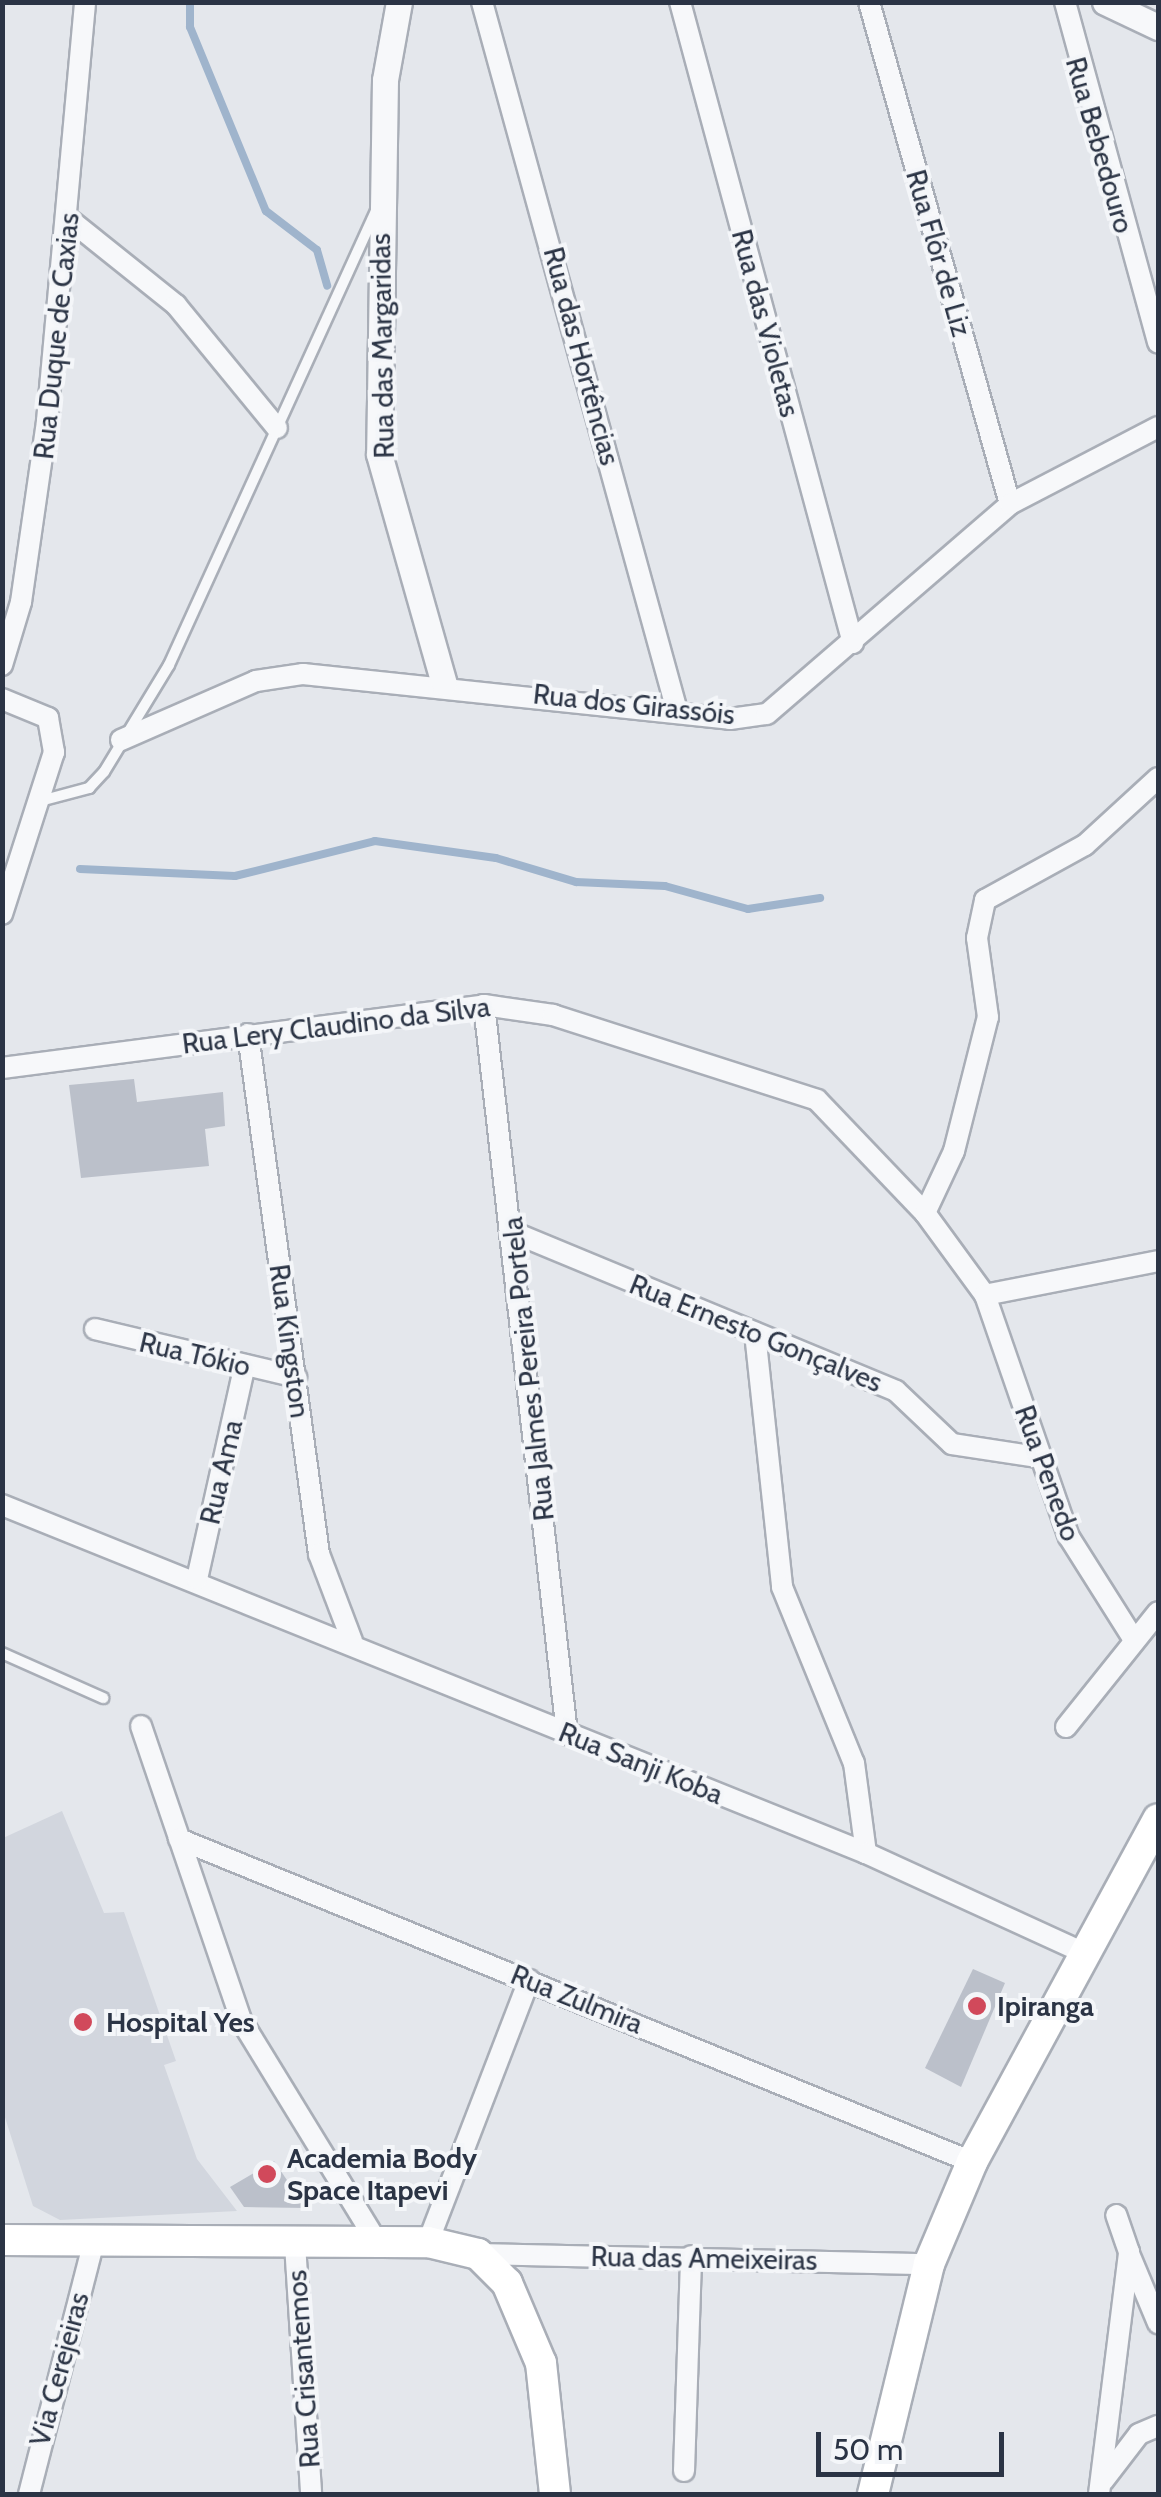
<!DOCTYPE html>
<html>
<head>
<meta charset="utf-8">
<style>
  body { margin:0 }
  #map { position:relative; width:1161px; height:2497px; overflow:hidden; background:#e4e7ec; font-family:Cabin,sans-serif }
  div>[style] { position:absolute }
  .built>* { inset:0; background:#d2d6de }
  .stream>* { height:8px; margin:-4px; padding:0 4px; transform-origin:4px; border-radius:4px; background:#9fb4cc }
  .building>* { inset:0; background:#bbc0ca }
  .roads { filter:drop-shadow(2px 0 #a9aeb7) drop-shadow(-2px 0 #a9aeb7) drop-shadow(0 2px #a9aeb7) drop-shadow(0 -2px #a9aeb7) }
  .service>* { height:10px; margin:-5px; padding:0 5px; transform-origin:5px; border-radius:5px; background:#f7f8fa }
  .minor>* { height:20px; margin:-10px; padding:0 10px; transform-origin:10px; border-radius:10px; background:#f7f8fa }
  .tertiary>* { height:25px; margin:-12.5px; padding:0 12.5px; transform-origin:12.5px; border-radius:12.5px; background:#f7f8fa }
  .primary>* { height:30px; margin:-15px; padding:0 15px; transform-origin:15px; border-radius:15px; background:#fff }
  .dots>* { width:28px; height:28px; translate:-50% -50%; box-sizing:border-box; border:5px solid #f4f6f9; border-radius:50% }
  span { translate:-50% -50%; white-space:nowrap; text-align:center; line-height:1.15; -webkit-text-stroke:8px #f4f6f9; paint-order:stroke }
  .street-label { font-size:28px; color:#2b3445 }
  .poi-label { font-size:28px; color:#2b3445; font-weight:700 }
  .left { translate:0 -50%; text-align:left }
  .frame { position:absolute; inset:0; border:5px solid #2b3445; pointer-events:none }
  .scale { position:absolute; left:816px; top:2432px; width:188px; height:45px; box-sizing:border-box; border:5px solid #2b3445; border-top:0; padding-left:12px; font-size:30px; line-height:35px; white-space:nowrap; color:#2b3445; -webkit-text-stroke:8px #f4f6f9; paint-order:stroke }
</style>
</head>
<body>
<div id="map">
  <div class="built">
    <div style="clip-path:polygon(62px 1811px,104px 1913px,124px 1912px,176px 2061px,164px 2065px,197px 2159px,237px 2211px,60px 2220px,33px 2206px,3px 2111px,3px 1838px)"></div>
  </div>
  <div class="stream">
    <div style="left:190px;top:2px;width:25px;rotate:90deg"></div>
    <div style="left:190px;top:27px;width:199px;rotate:67.6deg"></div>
    <div style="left:266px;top:211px;width:64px;rotate:37.4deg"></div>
    <div style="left:317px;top:250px;width:37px;rotate:74deg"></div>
    <div style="left:80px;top:869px;width:155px;rotate:2.6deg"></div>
    <div style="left:235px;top:876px;width:144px;rotate:-14deg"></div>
    <div style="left:375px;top:841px;width:122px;rotate:8deg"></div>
    <div style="left:496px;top:858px;width:84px;rotate:16.7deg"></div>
    <div style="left:576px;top:882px;width:89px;rotate:2.6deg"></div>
    <div style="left:665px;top:886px;width:86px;rotate:15.5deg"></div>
    <div style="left:748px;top:909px;width:73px;rotate:-8.7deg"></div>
  </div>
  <div class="building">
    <div style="clip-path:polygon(134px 1079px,137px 1102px,223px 1092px,225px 1126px,205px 1129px,209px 1166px,81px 1178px,69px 1085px)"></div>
    <div style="clip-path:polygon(973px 1969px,1005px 1983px,961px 2087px,925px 2068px)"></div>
    <div style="clip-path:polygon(274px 2161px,306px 2208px,244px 2207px,230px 2187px)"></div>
  </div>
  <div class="roads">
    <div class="service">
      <div style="left:44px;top:800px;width:47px;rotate:-14.9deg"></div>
      <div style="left:89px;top:788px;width:22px;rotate:-47deg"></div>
      <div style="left:104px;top:772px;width:125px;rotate:-58.7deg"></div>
      <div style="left:169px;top:665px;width:500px;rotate:-65.5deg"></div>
      <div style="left:2px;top:1653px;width:111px;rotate:24deg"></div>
    </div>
    <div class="minor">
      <div style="left:482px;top:2px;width:735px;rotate:74.62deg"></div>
      <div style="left:680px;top:2px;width:664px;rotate:74.9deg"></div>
      <div style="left:869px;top:2px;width:521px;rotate:74.31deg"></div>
      <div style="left:1065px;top:2px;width:353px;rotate:74.7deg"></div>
      <div style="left:70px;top:220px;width:136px;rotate:38.7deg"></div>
      <div style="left:176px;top:305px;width:159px;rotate:50.6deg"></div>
      <div style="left:2px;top:665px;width:66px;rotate:-73.2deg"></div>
      <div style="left:21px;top:602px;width:183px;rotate:-81.8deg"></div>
      <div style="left:47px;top:421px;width:421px;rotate:-84.8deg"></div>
      <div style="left:2px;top:699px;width:50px;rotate:22.4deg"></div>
      <div style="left:48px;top:718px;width:35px;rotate:80deg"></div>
      <div style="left:54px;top:752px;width:170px;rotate:107.8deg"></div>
      <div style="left:121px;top:740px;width:147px;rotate:-23.6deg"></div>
      <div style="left:256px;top:681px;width:48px;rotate:-8.5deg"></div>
      <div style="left:303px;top:674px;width:429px;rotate:6deg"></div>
      <div style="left:730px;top:719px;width:37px;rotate:-8deg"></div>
      <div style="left:767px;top:714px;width:321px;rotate:-40.8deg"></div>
      <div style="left:1010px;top:504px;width:167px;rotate:-27.5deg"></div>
      <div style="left:484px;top:1005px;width:734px;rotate:83.5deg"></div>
      <div style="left:248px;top:1034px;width:525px;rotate:82.23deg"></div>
      <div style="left:319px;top:1554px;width:93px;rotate:69.2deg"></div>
      <div style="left:2px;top:1068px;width:486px;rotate:-7.4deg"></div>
      <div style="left:484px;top:1005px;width:70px;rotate:8.2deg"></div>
      <div style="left:553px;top:1015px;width:277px;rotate:17.8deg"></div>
      <div style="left:817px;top:1100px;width:156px;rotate:46.3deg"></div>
      <div style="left:925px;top:1213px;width:102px;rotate:53.8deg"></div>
      <div style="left:985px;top:1295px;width:256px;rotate:70.9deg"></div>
      <div style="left:1069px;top:1537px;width:122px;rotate:57.7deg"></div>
      <div style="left:925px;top:1213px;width:68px;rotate:-64.9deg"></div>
      <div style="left:954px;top:1151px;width:138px;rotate:-75.8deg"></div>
      <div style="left:988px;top:1017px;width:80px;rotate:-97.9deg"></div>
      <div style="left:977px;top:938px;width:39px;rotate:-78deg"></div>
      <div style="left:985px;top:900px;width:114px;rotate:-28.8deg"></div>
      <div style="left:1085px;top:845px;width:99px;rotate:-42.5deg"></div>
      <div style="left:515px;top:1233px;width:412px;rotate:22.5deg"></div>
      <div style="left:896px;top:1391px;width:77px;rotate:43.4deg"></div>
      <div style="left:952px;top:1444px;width:92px;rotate:8.7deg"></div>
      <div style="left:985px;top:1295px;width:176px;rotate:-11.1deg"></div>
      <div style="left:95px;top:1329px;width:207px;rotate:13.4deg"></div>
      <div style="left:755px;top:1333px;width:255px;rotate:83.9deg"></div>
      <div style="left:782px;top:1587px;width:190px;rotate:67.8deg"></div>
      <div style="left:854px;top:1763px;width:91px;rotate:82.4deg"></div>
      <div style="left:2px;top:1505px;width:931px;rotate:21.94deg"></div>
      <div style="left:866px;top:1853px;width:238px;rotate:24.6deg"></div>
      <div style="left:197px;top:1579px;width:219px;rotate:-77.4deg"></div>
      <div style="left:141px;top:1726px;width:311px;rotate:71.2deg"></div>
      <div style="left:241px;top:2020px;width:260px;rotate:58.5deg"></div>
      <div style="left:1066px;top:1727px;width:147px;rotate:-51.3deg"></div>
      <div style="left:179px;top:1839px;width:856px;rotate:22.16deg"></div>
      <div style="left:428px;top:2242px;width:281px;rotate:-68.9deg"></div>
      <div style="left:295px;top:2244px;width:251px;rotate:86.3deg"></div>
      <div style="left:478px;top:2254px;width:451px;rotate:1.3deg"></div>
      <div style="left:1130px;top:2256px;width:73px;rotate:67.3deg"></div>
      <div style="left:684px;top:2471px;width:215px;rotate:-88.1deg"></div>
      <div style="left:1103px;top:2481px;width:59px;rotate:-52.5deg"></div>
      <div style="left:1139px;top:2434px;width:21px;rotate:-23deg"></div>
      <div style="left:29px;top:2494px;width:258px;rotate:-75.6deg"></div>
      <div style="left:1099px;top:2494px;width:244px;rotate:-82.9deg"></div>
      <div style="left:1129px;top:2252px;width:39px;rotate:-109deg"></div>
    </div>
    <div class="tertiary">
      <div style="left:399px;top:2px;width:79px;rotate:100.2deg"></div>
      <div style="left:385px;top:80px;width:374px;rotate:90.9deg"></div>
      <div style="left:379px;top:454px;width:238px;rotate:74.2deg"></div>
      <div style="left:1105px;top:2px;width:59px;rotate:25.3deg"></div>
    </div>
    <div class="primary">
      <div style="left:2px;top:2240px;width:426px;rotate:0.3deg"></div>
      <div style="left:428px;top:2242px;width:51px;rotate:13.5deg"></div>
      <div style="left:478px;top:2254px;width:41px;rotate:45deg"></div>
      <div style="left:507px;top:2283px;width:87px;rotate:67deg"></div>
      <div style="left:541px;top:2363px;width:132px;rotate:83.9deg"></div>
      <div style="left:873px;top:2494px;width:237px;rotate:-76.3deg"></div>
      <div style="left:929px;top:2264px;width:111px;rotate:-67.1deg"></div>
      <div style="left:972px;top:2162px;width:390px;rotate:-61.5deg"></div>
    </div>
  </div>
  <div class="dots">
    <div style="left:977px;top:2006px;background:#d1495b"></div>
    <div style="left:83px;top:2022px;background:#d1495b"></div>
    <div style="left:267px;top:2174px;background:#d1495b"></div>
  </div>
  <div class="street-label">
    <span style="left:1100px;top:145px;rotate:74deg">Rua Bebedouro</span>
    <span style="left:939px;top:253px;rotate:74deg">Rua Flôr de Liz</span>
    <span style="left:766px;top:323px;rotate:75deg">Rua das Violetas</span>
    <span style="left:56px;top:336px;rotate:-84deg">Rua Duque de Caxias</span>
    <span style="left:382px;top:346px;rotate:-91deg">Rua das Margaridas</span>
    <span style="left:582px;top:356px;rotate:75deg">Rua das Hortências</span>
    <span style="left:634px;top:704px;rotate:6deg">Rua dos Girassóis</span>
    <span style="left:336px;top:1025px;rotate:-7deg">Rua Lery Claudino da Silva</span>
    <span style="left:756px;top:1333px;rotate:22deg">Rua Ernesto Gonçalves</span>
    <span style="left:290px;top:1341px;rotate:82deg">Rua Kingston</span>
    <span style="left:195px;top:1354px;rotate:13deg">Rua Tókio</span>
    <span style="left:528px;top:1369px;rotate:-96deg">Rua Jalmes Pereira Portela</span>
    <span style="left:221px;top:1472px;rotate:-77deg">Rua Ama</span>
    <span style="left:1048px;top:1473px;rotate:70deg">Rua Penedo</span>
    <span style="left:641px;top:1763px;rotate:22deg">Rua Sanji Koba</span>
    <span style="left:577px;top:1999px;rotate:22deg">Rua Zulmira</span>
    <span style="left:704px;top:2258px;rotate:1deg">Rua das Ameixeiras</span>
    <span style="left:59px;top:2369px;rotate:-75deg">Via Cerejeiras</span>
    <span style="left:303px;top:2369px;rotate:-94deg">Rua Crisantemos</span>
  </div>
  <div class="poi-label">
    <span class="left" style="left:997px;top:2006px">Ipiranga</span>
    <span class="left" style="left:106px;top:2022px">Hospital Yes</span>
    <span class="left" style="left:287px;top:2174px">Academia Body<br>Space Itapevi</span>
  </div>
  <div class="frame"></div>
  <div class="scale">50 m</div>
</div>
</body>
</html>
